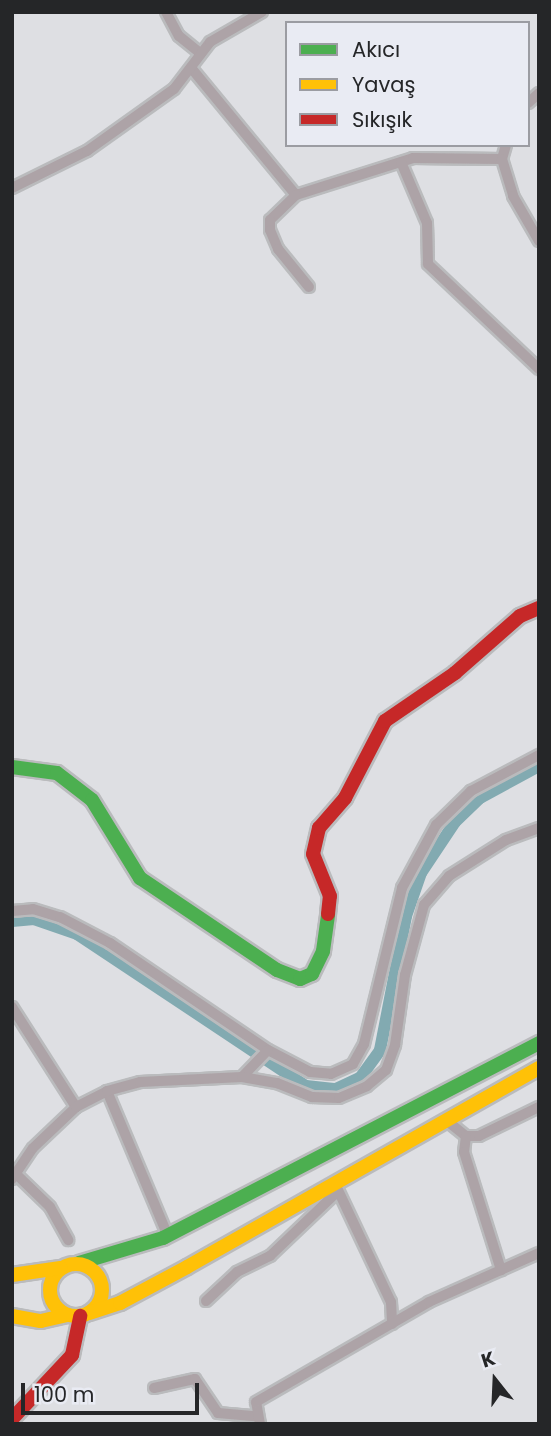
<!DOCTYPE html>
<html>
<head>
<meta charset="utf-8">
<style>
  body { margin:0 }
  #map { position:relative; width:551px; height:1436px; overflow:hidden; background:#dedfe3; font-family:Poppins,sans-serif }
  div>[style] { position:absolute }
  .canal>* { height:12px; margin:-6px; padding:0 6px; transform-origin:6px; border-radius:6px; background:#82aab1 }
  .roads { filter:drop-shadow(2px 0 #babbbd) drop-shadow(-2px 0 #babbbd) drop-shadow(0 2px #babbbd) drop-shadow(0 -2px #babbbd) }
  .street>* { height:10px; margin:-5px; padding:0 5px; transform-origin:5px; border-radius:5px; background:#ada3a7 }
  .fast>* { height:14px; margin:-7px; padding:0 7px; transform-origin:7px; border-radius:7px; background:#4caf50 }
  .slow>* { height:14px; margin:-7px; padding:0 7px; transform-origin:7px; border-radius:7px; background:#ffc107 }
  .slow>.ring { margin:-7px; padding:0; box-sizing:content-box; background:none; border:14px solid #ffc107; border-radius:50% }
  .jam>* { height:14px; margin:-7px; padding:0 7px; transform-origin:7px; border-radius:7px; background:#c62828 }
  span { translate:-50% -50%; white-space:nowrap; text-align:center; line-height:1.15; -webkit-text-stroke:7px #e9ebf3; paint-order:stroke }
  .frame { position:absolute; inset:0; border:14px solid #252628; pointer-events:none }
  .legend { position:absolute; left:285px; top:21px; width:245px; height:126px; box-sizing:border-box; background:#e9ebf3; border:2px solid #9b9ca2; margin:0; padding:9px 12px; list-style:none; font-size:21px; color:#252628 }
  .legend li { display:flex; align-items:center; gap:14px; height:35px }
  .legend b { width:35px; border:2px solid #9b9ca2 }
  .north { position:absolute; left:460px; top:1345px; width:70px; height:70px; -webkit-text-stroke:5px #e9ebf3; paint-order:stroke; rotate:342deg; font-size:19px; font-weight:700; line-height:28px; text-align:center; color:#252628 }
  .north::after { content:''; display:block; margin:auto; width:24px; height:32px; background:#252628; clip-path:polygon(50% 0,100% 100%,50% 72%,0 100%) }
  .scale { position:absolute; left:21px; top:1383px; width:178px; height:32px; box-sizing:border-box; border:4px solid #252628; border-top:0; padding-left:9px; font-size:21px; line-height:24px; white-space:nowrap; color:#252628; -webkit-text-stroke:5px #e9ebf3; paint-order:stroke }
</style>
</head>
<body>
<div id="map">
  <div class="canal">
    <div style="left:12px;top:921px;width:22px;rotate:-5deg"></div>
    <div style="left:34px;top:919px;width:46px;rotate:19.2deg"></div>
    <div style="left:77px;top:934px;width:275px;rotate:33.6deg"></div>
    <div style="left:306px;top:1086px;width:30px;rotate:6deg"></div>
    <div style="left:336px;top:1089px;width:26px;rotate:-25deg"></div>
    <div style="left:360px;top:1078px;width:34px;rotate:-54deg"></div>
    <div style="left:380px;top:1050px;width:136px;rotate:-79deg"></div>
    <div style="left:406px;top:916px;width:46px;rotate:-70.8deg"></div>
    <div style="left:421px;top:873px;width:61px;rotate:-56.3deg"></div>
    <div style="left:455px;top:822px;width:35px;rotate:-44deg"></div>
    <div style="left:480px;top:798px;width:67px;rotate:-28.5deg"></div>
  </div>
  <div class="roads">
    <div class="street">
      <div style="left:166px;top:12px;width:27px;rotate:62deg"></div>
      <div style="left:179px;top:36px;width:28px;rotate:39deg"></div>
      <div style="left:192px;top:69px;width:163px;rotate:50.5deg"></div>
      <div style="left:296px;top:195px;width:123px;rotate:-17.5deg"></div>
      <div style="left:413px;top:158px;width:89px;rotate:0.6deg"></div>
      <div style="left:528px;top:103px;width:15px;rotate:-42deg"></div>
      <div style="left:506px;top:145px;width:15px;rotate:106deg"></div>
      <div style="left:502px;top:159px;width:39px;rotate:73deg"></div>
      <div style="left:513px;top:196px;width:52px;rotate:60deg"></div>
      <div style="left:401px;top:162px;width:66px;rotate:66.9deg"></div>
      <div style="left:427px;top:223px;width:41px;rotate:88.6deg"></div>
      <div style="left:428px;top:264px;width:153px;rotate:43.4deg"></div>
      <div style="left:12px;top:188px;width:84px;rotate:-26.3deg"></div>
      <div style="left:87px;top:151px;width:107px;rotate:-35.5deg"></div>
      <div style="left:174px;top:89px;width:59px;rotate:-52.5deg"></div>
      <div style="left:210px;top:42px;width:60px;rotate:-30deg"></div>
      <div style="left:296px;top:195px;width:36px;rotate:136deg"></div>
      <div style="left:270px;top:220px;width:10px;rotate:90deg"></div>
      <div style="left:270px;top:230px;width:21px;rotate:67deg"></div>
      <div style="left:278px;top:249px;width:49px;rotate:50.8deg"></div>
      <div style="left:12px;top:911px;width:21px;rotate:-5deg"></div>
      <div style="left:33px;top:909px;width:28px;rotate:17deg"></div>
      <div style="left:60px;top:917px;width:56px;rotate:27.5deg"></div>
      <div style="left:110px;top:943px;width:191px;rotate:34.1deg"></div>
      <div style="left:268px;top:1050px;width:47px;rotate:27.6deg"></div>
      <div style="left:310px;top:1072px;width:21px;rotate:5deg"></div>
      <div style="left:331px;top:1074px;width:24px;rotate:-24deg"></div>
      <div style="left:353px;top:1064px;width:23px;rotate:-61deg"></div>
      <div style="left:364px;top:1044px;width:161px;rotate:-76.3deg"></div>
      <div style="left:402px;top:888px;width:72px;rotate:-61.6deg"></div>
      <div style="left:436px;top:825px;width:49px;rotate:-44.2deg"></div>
      <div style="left:471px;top:791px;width:77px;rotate:-27.9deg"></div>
      <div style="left:12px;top:1007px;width:119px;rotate:57.4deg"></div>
      <div style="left:242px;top:1077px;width:37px;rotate:-46deg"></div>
      <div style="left:107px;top:1091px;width:157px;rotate:67.2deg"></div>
      <div style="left:446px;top:1120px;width:26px;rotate:39deg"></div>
      <div style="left:466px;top:1136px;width:13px"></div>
      <div style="left:479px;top:1136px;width:67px;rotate:-25.8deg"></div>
      <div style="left:466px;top:1136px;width:16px;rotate:97deg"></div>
      <div style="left:464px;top:1152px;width:124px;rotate:72.6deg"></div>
      <div style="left:16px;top:1174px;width:47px;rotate:44.1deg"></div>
      <div style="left:50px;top:1207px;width:38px;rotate:61deg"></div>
      <div style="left:12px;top:1179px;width:37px;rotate:-56deg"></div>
      <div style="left:33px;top:1148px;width:59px;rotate:-43.6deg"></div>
      <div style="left:76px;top:1107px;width:35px;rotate:-27deg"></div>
      <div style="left:107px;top:1091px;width:34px;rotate:-15deg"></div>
      <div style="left:140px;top:1082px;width:102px;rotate:-2.8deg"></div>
      <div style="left:242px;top:1077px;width:36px;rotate:10deg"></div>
      <div style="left:277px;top:1083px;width:38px;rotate:22deg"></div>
      <div style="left:312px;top:1097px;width:27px;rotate:2deg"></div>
      <div style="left:339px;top:1098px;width:30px;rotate:-23deg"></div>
      <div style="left:367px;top:1086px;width:25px;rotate:-40deg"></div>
      <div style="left:386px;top:1070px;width:27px;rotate:-70deg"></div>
      <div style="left:395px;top:1045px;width:71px;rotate:-81.9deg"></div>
      <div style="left:405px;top:975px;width:73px;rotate:-74.8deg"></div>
      <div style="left:424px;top:905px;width:38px;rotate:-49deg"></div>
      <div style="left:449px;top:876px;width:67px;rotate:-32.3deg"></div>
      <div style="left:506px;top:840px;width:35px;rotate:-20deg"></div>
      <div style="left:337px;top:1188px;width:126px;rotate:64.7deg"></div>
      <div style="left:391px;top:1302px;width:22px;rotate:87deg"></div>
      <div style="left:206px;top:1301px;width:42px;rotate:-43.1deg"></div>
      <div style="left:237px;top:1272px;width:37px;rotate:-26deg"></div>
      <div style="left:270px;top:1256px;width:94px;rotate:-43.7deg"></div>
      <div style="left:154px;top:1388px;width:42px;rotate:-12.4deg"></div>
      <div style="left:195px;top:1379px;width:41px;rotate:55.9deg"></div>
      <div style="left:218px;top:1413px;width:37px;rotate:5deg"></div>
      <div style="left:260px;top:1424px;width:22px;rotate:-100deg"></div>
      <div style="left:256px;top:1402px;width:200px;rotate:-30deg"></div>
      <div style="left:429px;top:1302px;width:120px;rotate:-24deg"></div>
    </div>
    <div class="fast">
      <div style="left:12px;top:767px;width:45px;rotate:7.6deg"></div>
      <div style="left:57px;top:773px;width:44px;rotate:37.6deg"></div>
      <div style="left:92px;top:800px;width:92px;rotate:58.4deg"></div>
      <div style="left:140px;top:878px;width:165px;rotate:33.9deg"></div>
      <div style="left:277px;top:970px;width:25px;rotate:21deg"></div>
      <div style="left:300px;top:979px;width:13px;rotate:-23deg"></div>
      <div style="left:312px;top:974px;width:25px;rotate:-64deg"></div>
      <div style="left:323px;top:951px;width:37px;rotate:-82deg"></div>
      <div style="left:79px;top:1263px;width:88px;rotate:-16.6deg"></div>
      <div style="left:163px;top:1238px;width:424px;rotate:-27.4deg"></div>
    </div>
    <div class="slow">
      <div class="ring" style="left:50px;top:1264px;width:38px;height:38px"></div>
      <div style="left:12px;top:1275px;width:49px;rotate:-8.3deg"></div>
      <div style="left:89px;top:1313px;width:33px;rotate:-18deg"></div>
      <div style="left:120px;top:1303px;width:76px;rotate:-28.2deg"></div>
      <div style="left:187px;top:1267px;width:404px;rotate:-29.5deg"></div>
      <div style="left:12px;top:1316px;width:29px;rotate:10deg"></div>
      <div style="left:41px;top:1321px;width:27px;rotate:-13deg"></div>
    </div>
    <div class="jam">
      <div style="left:328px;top:914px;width:18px;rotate:-84deg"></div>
      <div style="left:330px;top:896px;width:45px;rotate:-112deg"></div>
      <div style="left:313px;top:854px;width:27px;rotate:-77deg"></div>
      <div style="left:319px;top:828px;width:40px;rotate:-49deg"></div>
      <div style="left:345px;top:798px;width:87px;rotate:-62.5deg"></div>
      <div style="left:385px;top:721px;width:85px;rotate:-34.4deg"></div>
      <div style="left:455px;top:673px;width:86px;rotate:-41.2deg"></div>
      <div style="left:520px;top:616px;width:21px;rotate:-23deg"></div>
      <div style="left:12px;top:1419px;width:88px;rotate:-46.8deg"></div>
      <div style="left:72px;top:1355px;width:40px;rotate:-78deg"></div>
    </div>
  </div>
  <div class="frame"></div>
  <ul class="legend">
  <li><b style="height:9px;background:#4caf50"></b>Akıcı</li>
  <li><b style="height:9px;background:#ffc107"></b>Yavaş</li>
  <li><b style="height:9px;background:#c62828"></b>Sıkışık</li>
  </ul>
  <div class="north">K</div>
  <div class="scale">100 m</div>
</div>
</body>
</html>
